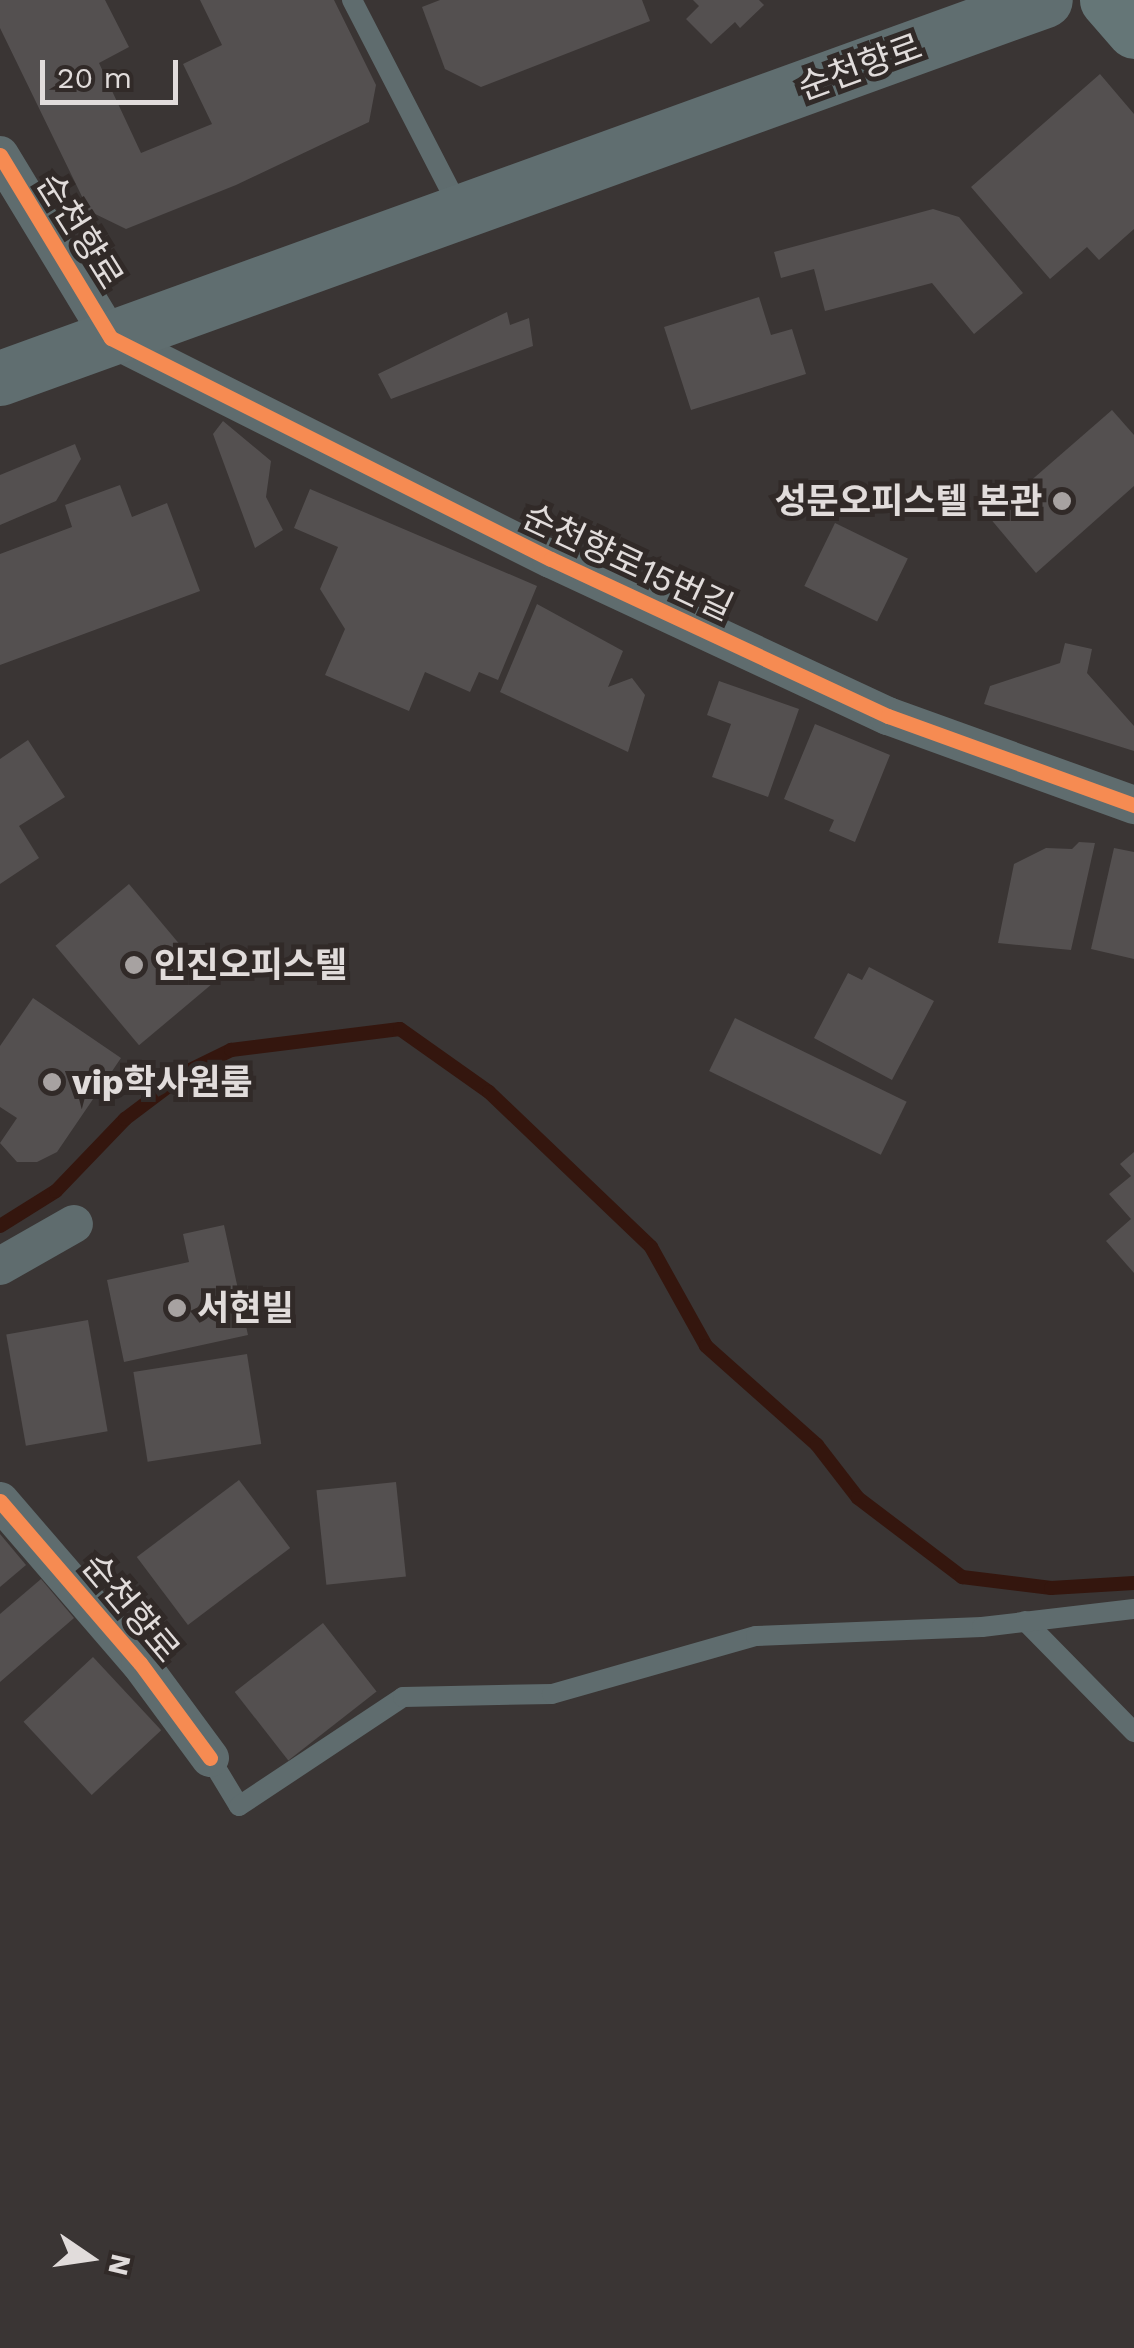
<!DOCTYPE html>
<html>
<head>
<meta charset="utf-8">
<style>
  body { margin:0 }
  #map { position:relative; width:1134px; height:2348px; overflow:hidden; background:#3a3534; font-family:"Work Sans","Noto Sans KR",sans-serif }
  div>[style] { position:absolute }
  .stream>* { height:14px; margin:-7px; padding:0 7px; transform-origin:7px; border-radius:7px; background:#34160e }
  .building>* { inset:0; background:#545050; transform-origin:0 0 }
  .service>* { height:20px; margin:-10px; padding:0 10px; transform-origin:10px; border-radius:10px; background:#5f6c6e }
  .minor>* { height:38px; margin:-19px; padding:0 19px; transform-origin:19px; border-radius:19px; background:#5f6c6e }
  .secondary>* { height:55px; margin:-27.5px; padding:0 27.5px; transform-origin:27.5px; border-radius:27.5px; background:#606e70 }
  .primary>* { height:55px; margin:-27.5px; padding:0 27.5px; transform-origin:27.5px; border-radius:27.5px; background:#657677 }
  .cycleway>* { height:15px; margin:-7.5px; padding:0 7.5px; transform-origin:7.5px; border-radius:7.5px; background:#f68b52 }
  .dots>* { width:28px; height:28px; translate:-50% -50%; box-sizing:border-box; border:5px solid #312a28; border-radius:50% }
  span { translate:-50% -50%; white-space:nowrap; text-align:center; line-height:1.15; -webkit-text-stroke:10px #312a28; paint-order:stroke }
  .street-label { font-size:35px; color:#e1dcdb }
  .poi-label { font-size:35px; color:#e1dcdb; font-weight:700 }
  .right { translate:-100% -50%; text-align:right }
  .left { translate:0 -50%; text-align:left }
  .north { position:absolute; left:40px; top:2208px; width:100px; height:100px; -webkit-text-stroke:8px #312a28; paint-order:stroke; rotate:103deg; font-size:28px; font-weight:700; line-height:40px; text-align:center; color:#e1dcdb }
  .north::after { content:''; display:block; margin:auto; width:35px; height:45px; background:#e1dcdb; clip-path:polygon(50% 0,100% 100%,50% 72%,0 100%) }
  .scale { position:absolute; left:40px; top:60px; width:138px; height:45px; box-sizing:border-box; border:5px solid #e1dcdb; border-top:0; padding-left:12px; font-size:30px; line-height:35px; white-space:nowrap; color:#e1dcdb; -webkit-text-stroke:8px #312a28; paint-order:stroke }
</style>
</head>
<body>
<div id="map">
  <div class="stream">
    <div style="left:0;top:1226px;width:66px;rotate:-32deg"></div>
    <div style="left:56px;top:1191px;width:100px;rotate:-46.2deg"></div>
    <div style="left:125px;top:1119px;width:81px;rotate:-37deg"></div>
    <div style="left:190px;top:1070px;width:46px;rotate:-26deg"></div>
    <div style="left:231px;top:1050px;width:170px;rotate:-7.1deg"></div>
    <div style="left:400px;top:1029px;width:109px;rotate:35.3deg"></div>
    <div style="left:489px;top:1092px;width:224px;rotate:43.7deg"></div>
    <div style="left:651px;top:1247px;width:113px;rotate:60.9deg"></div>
    <div style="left:706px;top:1346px;width:149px;rotate:41.7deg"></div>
    <div style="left:817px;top:1445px;width:67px;rotate:52.3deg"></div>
    <div style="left:858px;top:1498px;width:131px;rotate:37.2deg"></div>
    <div style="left:962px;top:1577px;width:90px;rotate:7deg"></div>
    <div style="left:1051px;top:1588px;width:83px;rotate:-3.4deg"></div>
  </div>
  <div class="building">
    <div style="clip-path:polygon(0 0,105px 0,129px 47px,99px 63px,141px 153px,212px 124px,183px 64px,222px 45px,200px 0,334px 0,376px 85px,369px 122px,236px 185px,126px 229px,89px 211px,0 28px)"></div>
    <div style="clip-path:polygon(440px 0,642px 0,650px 21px,481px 87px,445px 69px,422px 7px)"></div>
    <div style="clip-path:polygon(693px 0,759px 0,764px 5px,740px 28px,735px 22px,711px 44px,686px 19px,699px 6px)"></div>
    <div style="clip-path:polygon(1100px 74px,1134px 114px,1134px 229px,1099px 260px,1087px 247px,1050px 279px,971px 187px)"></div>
    <div style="clip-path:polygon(933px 209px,959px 217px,1023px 293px,974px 334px,932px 283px,825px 311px,814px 269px,781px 278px,774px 252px)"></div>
    <div style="clip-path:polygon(759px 297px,771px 335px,792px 329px,806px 374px,691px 410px,664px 327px)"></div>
    <div style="clip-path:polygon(507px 312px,510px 325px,529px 318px,533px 346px,391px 399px,378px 374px)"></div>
    <div style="clip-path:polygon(1112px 410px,1134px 435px,1134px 486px,1036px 573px,989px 517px)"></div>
    <div style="clip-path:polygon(223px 421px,271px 461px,266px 497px,283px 530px,255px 548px,213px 434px)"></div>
    <div style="clip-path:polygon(75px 444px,81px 459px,56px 501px,0 525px,0 475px)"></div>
    <div style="clip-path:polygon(120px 485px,132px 517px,167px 503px,200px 591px,0 665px,0 554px,72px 527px,65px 505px)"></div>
    <div style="clip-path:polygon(310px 489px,537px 586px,498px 680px,479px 672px,470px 692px,425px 672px,409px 711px,325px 675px,345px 629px,320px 589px,338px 547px,294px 528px)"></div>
    <div style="left:835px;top:523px;width:81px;height:70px;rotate:26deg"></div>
    <div style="clip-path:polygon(537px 604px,623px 651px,608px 687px,632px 678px,645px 695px,628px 752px,500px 692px)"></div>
    <div style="clip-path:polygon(1065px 643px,1092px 649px,1087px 673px,1134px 726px,1134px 751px,984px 704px,990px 686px,1060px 663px)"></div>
    <div style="clip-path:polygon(719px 681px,799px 709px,768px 797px,712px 777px,731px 724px,707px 715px)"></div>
    <div style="clip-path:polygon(815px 724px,890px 755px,855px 842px,829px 831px,834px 820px,784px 799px)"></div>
    <div style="clip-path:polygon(28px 740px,65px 797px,19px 826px,39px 858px,0 884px,0 759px)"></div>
    <div style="clip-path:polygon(1079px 842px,1095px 843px,1071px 950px,998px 943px,1014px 864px,1046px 848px,1072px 849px)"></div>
    <div style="clip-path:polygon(1114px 848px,1134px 852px,1134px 959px,1091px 949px)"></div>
    <div style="left:129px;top:884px;width:130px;height:96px;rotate:50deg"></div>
    <div style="clip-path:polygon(869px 967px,934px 1001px,892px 1080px,814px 1038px,848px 973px,862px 980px)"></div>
    <div style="clip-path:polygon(33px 998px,121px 1058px,57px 1152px,37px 1162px,17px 1162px,0 1143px,17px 1118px,0 1107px,0 1046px)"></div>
    <div style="left:735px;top:1018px;width:191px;height:59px;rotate:26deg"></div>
    <div style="clip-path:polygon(1134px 1152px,1134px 1273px,1106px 1241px,1131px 1219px,1109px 1194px,1131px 1176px,1120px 1164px)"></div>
    <div style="clip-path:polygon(224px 1225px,248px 1335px,124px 1362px,107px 1280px,189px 1262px,183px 1234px)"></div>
    <div style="left:88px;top:1320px;width:113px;height:83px;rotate:80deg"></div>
    <div style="left:247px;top:1354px;width:91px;height:115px;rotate:81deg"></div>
    <div style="left:239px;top:1480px;width:85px;height:128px;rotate:53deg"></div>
    <div style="left:396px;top:1482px;width:95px;height:80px;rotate:84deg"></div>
    <div style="clip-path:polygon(0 1534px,26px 1565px,0 1587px)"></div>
    <div style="clip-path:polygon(41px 1579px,74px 1618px,0 1682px,0 1614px)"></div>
    <div style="left:323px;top:1623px;width:87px;height:112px;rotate:52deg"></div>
    <div style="left:93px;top:1657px;width:100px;height:95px;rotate:47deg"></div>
  </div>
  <div class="service">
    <div style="left:352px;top:0;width:235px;rotate:62.7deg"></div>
    <div style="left:1025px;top:1621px;width:156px;rotate:45.5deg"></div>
    <div style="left:210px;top:1758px;width:56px;rotate:58.9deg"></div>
    <div style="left:239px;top:1806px;width:197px;rotate:-33.6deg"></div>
    <div style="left:403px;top:1697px;width:149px;rotate:-1.2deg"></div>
    <div style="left:552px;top:1694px;width:212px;rotate:-15.9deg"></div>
    <div style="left:756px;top:1636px;width:226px;rotate:-2.3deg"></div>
    <div style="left:982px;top:1627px;width:153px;rotate:-6.8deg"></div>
  </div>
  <div class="minor">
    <div style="left:0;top:155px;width:214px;rotate:58.8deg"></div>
    <div style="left:111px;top:338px;width:492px;rotate:26.7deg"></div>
    <div style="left:551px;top:559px;width:372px;rotate:25deg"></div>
    <div style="left:888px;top:716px;width:262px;rotate:19.9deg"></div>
    <div style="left:0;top:1266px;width:85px;rotate:-29.6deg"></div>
    <div style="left:0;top:1501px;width:214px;rotate:49.2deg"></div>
    <div style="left:140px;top:1663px;width:118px;rotate:53.6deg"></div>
  </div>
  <div class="secondary">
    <div style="left:0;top:378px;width:1111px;rotate:-19.89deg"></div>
  </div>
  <div class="primary">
    <div style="left:1107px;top:0;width:41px;rotate:48.9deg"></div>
  </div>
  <div class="cycleway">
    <div style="left:0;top:155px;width:214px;rotate:58.8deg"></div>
    <div style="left:111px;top:338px;width:492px;rotate:26.7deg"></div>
    <div style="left:551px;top:559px;width:372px;rotate:25deg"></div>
    <div style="left:888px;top:716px;width:262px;rotate:19.9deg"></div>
    <div style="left:0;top:1501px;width:214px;rotate:49.2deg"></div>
    <div style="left:140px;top:1663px;width:118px;rotate:53.6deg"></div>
  </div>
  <div class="dots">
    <div style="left:1062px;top:501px;background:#a7a2a1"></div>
    <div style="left:134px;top:965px;background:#a7a2a1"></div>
    <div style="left:52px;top:1082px;background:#a7a2a1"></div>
    <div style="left:177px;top:1308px;background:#a7a2a1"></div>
  </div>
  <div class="street-label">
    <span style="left:860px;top:67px;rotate:-20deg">순천향로</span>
    <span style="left:80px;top:231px;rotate:58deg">순천향로</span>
    <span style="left:628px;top:562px;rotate:25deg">순천향로15번길</span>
    <span style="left:131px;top:1608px;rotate:50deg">순천향로</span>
  </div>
  <div class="poi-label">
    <span class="right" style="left:1042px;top:501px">성문오피스텔 본관</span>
    <span class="left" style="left:154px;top:965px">인진오피스텔</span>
    <span class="left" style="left:72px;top:1082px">vip학사원룸</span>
    <span class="left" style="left:197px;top:1308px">서현빌</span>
  </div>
  <div class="north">N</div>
  <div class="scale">20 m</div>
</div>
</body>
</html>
